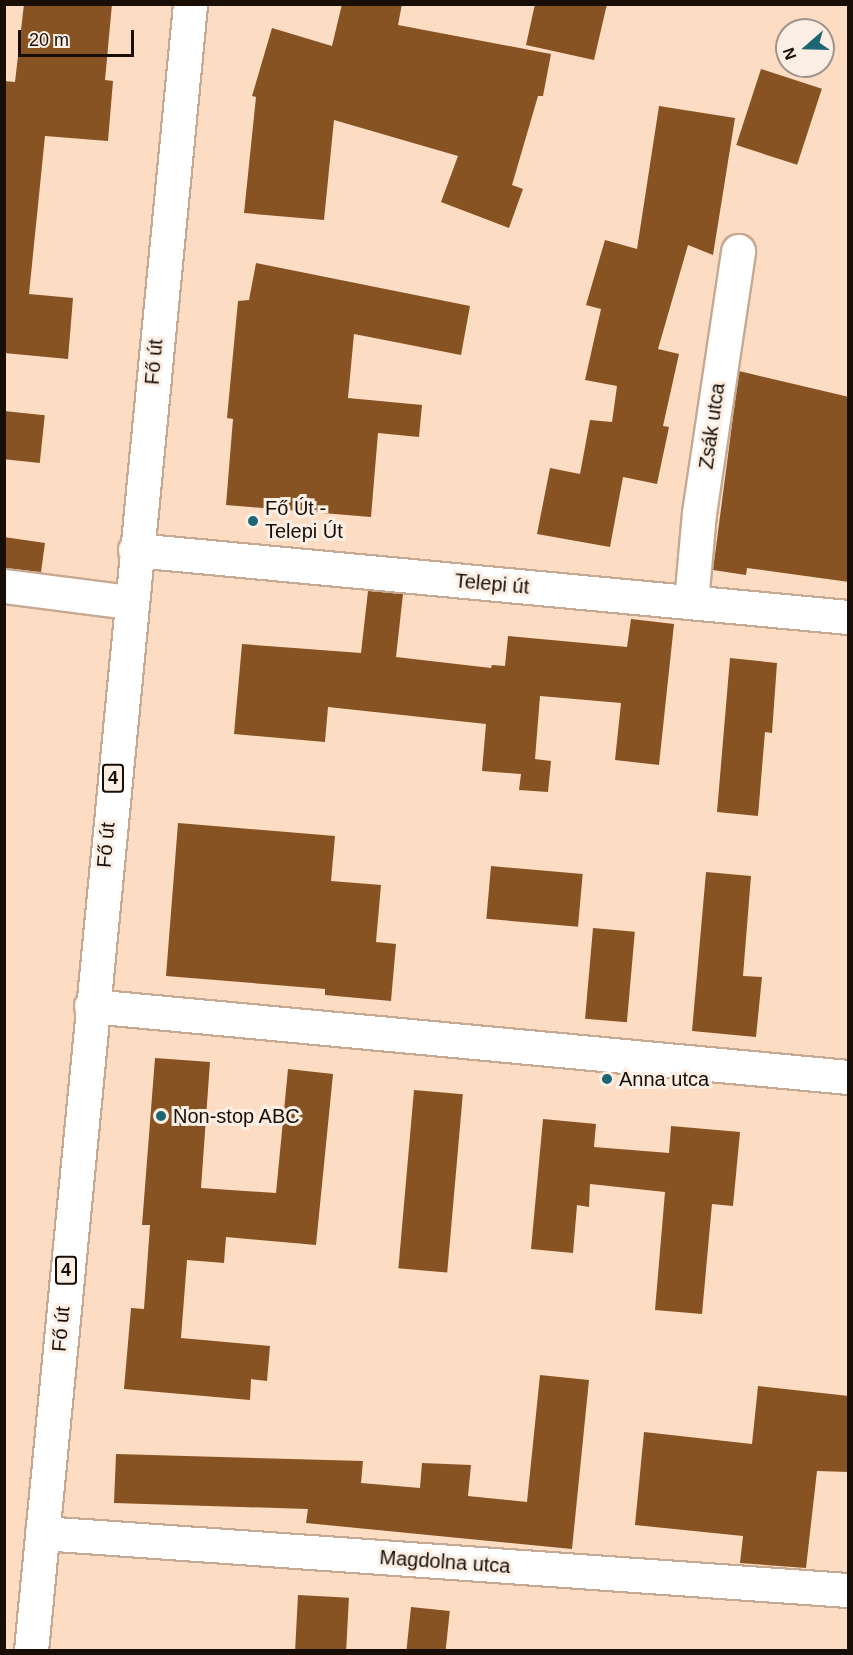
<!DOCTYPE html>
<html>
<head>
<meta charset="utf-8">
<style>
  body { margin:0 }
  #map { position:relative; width:853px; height:1655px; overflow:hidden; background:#fcddc4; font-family:Arial,sans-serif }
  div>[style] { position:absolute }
  .building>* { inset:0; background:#875322; transform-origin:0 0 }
  .roads { filter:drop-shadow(2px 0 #c6a992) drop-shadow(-2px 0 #c6a992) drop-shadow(0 2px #c6a992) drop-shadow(0 -2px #c6a992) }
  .minor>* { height:33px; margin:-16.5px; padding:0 16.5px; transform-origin:16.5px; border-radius:16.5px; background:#fff }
  .major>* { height:33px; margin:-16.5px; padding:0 16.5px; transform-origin:16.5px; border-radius:16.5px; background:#fff }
  .dots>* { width:16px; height:16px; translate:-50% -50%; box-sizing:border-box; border:3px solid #fbeee4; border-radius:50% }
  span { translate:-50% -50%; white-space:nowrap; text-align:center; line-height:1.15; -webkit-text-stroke:6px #fbeee4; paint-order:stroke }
  .shield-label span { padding:2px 4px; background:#fbeee4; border:2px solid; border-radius:4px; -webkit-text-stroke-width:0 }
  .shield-label { font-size:18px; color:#180e06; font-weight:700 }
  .street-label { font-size:20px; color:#180e06 }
  .poi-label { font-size:20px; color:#180e06 }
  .left { translate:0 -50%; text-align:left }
  .frame { position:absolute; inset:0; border:6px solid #180e06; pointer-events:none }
  .north { position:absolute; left:775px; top:18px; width:60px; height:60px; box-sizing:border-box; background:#fbeee4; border:2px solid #a0948b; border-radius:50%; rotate:250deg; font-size:16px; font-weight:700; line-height:24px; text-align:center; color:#180e06 }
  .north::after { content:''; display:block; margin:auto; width:21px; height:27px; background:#1d6773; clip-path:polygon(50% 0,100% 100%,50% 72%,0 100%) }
  .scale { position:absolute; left:18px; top:30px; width:116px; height:27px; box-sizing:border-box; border:3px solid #180e06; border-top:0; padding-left:8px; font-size:18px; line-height:21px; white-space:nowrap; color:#180e06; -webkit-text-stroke:4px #fbeee4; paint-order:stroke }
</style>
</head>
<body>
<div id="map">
  <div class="building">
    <div style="clip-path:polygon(24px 4px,112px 4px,105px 80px,113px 81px,108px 141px,45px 136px,29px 294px,73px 298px,68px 359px,4px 353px,4px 81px,15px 82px)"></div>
    <div style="clip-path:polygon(342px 4px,402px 4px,398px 25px,551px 54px,543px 96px,538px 96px,512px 185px,523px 189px,509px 228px,441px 202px,458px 156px,334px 120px,324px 220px,244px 213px,256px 97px,252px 96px,272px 28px,332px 46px)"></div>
    <div style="clip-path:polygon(535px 4px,607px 4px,594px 60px,526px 45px)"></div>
    <div style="left:761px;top:69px;width:64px;height:80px;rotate:18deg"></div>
    <div style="clip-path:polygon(659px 106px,735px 118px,713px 255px,688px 245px,658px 349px,679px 354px,663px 426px,669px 427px,657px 484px,623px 477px,610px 547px,537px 534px,550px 468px,580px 474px,590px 420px,612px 422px,617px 386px,585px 380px,601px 309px,586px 305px,605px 240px,637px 249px)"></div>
    <div style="clip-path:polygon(256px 263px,470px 306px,461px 355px,354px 334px,348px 398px,422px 405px,419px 437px,378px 433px,371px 517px,226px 505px,233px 419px,227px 418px,238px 301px,249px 300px)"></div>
    <div style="clip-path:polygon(739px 371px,849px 397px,849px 582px,747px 568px,746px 575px,713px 570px)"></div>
    <div style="left:4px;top:411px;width:41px;height:48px;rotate:6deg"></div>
    <div style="clip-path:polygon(4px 537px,45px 543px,41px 572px,4px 568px)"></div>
    <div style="clip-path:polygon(368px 591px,403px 594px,396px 657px,491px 668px,492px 665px,505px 666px,508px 636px,627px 647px,631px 619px,674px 624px,659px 765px,615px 760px,621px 703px,540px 696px,535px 759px,551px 761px,548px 792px,519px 790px,521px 774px,482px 771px,486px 724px,328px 707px,325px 742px,234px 734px,242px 644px,361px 653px)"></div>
    <div style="clip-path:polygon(730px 658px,777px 663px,772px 733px,765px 732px,758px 816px,717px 812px)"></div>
    <div style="clip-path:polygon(178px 823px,335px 836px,331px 881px,381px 885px,376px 942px,396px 944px,391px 1001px,325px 995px,325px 989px,166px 976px)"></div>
    <div style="left:491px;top:866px;width:92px;height:53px;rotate:5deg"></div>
    <div style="clip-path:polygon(706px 872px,751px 876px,743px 976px,762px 977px,756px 1037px,692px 1031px)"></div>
    <div style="left:593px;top:928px;width:42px;height:91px;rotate:5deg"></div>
    <div style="clip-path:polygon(155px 1058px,210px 1062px,201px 1188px,276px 1193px,288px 1069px,333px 1074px,316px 1245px,226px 1237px,224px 1263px,187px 1260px,181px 1338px,270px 1346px,267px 1381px,251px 1379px,250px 1400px,124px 1389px,131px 1308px,144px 1309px,150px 1225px,142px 1225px)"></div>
    <div style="left:414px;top:1090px;width:49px;height:179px;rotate:5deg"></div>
    <div style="clip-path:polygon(543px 1119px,596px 1124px,594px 1147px,669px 1153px,671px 1126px,740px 1132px,733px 1206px,712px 1204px,702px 1314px,655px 1310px,665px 1192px,590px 1184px,589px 1207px,577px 1205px,573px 1253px,531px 1249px)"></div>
    <div style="clip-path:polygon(540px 1375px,589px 1380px,572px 1549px,306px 1523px,308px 1509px,114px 1503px,116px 1454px,363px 1461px,361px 1483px,420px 1488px,422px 1463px,471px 1465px,468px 1496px,527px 1502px)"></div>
    <div style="clip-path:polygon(758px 1386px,849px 1396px,849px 1472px,817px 1471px,806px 1568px,740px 1563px,743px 1536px,635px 1525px,644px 1432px,752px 1444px)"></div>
    <div style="left:298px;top:1595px;width:51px;height:55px;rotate:3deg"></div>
    <div style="left:411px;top:1607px;width:39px;height:43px;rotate:6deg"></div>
  </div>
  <div class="roads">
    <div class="minor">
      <div style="left:4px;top:586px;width:126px;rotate:7.3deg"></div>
      <div style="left:691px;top:602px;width:89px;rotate:-84.9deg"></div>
      <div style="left:699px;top:513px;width:265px;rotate:-81.5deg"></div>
      <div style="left:42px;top:1533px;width:808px;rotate:4.05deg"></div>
    </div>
    <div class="major">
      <div style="left:135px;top:550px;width:716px;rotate:5.37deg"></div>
      <div style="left:91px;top:1006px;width:760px;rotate:5.36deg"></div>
      <div style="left:31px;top:1650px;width:1654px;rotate:-84.48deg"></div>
    </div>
  </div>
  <div class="dots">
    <div style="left:253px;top:521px;background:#1d6773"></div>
    <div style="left:607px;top:1079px;background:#1d6773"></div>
    <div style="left:161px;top:1116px;background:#1d6773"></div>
  </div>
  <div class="shield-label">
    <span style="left:113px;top:778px">4</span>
    <span style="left:66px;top:1270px">4</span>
  </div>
  <div class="street-label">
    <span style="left:154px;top:362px;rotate:-85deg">Fő út</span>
    <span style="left:712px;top:426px;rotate:-82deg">Zsák utca</span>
    <span style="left:492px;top:584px;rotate:5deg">Telepi út</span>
    <span style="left:106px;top:845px;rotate:-85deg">Fő út</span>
    <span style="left:61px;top:1329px;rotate:-85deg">Fő út</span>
    <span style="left:445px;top:1562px;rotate:4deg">Magdolna utca</span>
  </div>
  <div class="poi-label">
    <span class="left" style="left:265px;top:520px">Fő Út -<br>Telepi Út</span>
    <span class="left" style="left:619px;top:1079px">Anna utca</span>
    <span class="left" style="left:173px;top:1116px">Non-stop ABC</span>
  </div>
  <div class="frame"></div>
  <div class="north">N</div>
  <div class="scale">20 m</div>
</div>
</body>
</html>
